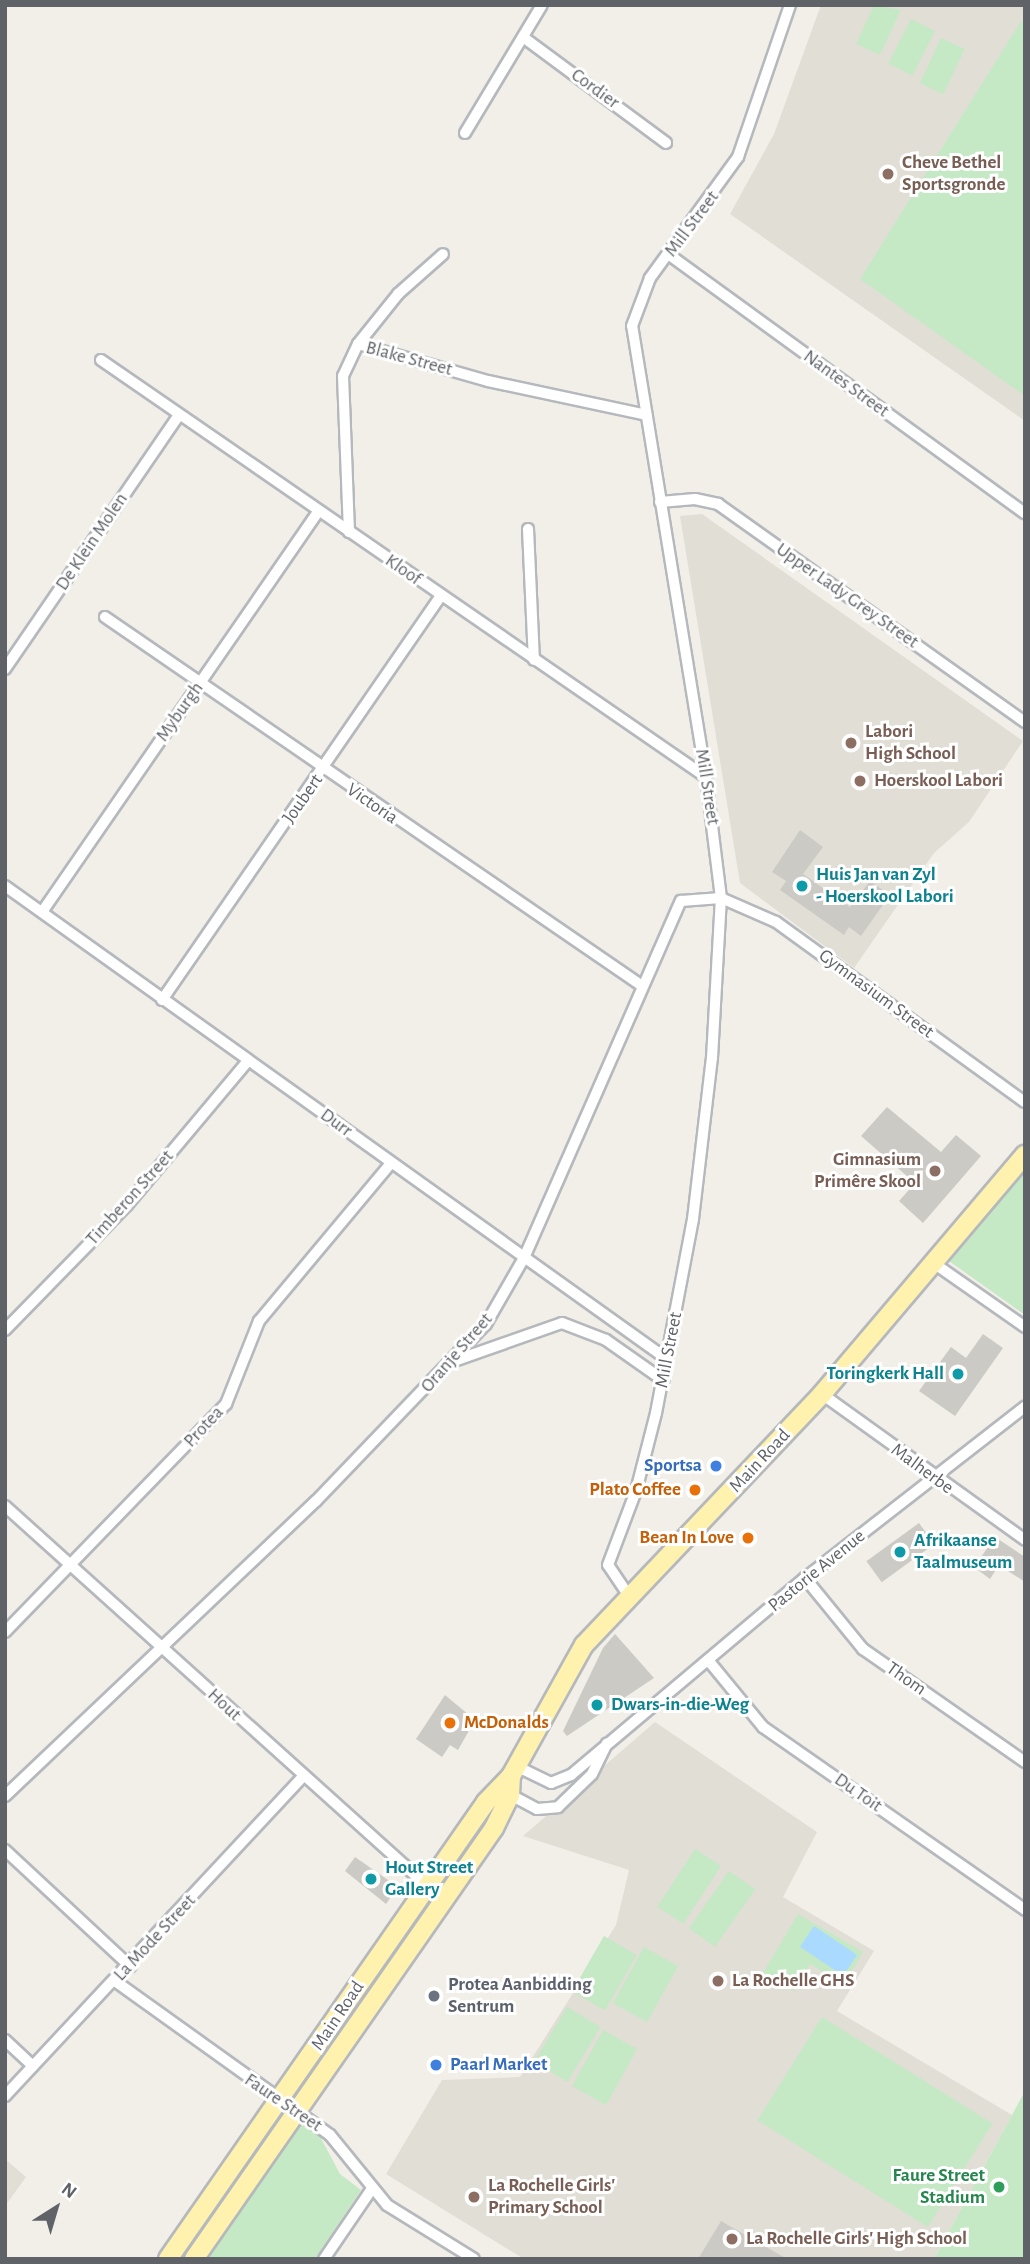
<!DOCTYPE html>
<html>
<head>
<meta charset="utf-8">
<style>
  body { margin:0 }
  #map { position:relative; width:1030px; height:2264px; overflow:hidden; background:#f1efe8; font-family:"Alegreya Sans",sans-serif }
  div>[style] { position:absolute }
  .education>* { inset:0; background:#e1ded6 }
  .green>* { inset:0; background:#c5e8c5; transform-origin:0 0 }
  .water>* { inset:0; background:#aadaff; transform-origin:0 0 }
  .building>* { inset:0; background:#cccac5; transform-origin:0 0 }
  .roads { filter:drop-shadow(2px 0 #b5b8bc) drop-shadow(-2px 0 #b5b8bc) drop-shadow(0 2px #b5b8bc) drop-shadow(0 -2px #b5b8bc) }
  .minor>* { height:10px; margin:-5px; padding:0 5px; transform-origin:5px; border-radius:5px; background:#fff }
  .primary>* { height:18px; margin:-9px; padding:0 9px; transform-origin:9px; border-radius:9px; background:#fff2af }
  .dots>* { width:19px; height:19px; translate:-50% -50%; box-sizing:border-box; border:4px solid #fff; border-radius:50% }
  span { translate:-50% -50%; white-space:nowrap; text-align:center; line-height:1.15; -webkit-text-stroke:6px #fff; paint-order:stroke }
  .street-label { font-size:19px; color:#5f6368 }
  .education-label { font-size:19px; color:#785e54; font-weight:700 }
  .left { translate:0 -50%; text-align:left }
  .right { translate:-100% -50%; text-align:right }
  .culture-label { font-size:19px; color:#0d838f; font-weight:700 }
  .shop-label { font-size:19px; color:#366cbe; font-weight:700 }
  .food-label { font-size:19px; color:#c56008; font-weight:700 }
  .worship-label { font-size:19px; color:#5b616d; font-weight:700 }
  .leisure-label { font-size:19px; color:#27864d; font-weight:700 }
  .frame { position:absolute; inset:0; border:7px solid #5f6368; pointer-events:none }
  .north { position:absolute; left:21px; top:2173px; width:70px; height:70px; -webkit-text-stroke:5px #fff; paint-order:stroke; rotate:37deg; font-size:19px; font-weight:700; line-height:28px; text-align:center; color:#5f6368 }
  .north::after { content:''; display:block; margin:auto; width:24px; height:32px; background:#5f6368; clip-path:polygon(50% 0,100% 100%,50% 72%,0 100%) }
</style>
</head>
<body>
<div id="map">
  <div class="education">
    <div style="clip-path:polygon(821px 5px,1025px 5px,1025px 421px,730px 214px,774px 134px)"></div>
    <div style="clip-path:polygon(702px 514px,1023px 741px,969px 822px,934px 853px,854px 968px,740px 883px,680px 516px)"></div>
    <div style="clip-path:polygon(655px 1722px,817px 1832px,783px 1897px,874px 1951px,837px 2011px,1012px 2115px,934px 2259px,524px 2259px,386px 2174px,442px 2080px,520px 2077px,616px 1925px,629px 1870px,523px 1836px)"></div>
    <div style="clip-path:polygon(5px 2159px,26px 2177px,5px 2206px)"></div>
  </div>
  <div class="green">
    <div style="clip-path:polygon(874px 5px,901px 10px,880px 55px,856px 44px)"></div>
    <div style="left:911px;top:19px;width:27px;height:50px;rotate:27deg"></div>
    <div style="clip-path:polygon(1021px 21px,1025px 23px,1025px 396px,860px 279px)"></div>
    <div style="left:941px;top:38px;width:26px;height:50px;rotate:25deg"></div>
    <div style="clip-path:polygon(1025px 1171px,1025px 1315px,949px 1261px)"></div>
    <div style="left:695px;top:1849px;width:31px;height:69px;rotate:33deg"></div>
    <div style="left:729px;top:1871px;width:32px;height:70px;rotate:35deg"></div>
    <div style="clip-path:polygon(798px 1914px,863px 1952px,844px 1984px,810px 1964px,794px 1991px,763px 1973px)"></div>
    <div style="left:604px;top:1936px;width:38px;height:64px;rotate:30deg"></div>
    <div style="left:644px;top:1947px;width:39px;height:64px;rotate:29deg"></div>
    <div style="left:567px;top:2007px;width:39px;height:64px;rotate:31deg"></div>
    <div style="left:822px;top:2017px;width:201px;height:122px;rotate:32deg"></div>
    <div style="left:603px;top:2030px;width:39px;height:64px;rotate:29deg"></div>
    <div style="clip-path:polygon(1025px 2091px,1025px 2259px,934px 2259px)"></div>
    <div style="clip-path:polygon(297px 2116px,316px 2129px,340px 2174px,361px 2190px,315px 2259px,205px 2259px)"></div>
  </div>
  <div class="water">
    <div style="left:814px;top:1926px;width:52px;height:25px;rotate:34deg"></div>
  </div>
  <div class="building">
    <div style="clip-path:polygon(800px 830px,823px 847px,803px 874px,850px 907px,870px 881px,890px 895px,861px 936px,849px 927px,844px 935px,780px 890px,786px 881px,772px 872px)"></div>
    <div style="clip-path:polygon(887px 1107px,941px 1152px,956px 1135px,981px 1156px,923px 1223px,899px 1201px,915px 1183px,861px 1136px)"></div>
    <div style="clip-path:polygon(983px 1334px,1003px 1348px,955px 1416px,919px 1391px,951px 1347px,966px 1358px)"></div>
    <div style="left:919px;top:1523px;width:26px;height:65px;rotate:54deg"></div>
    <div style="clip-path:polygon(995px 1537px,1025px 1557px,1025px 1582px,999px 1565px,990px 1579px,974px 1567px)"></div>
    <div style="clip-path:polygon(615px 1634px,654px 1678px,567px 1736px,563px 1731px,603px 1648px)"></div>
    <div style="clip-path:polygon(445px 1695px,475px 1720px,458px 1750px,450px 1745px,442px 1757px,416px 1739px)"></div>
    <div style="clip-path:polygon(355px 1857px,398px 1887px,386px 1904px,345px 1871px)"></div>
    <div style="clip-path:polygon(721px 2221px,787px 2259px,698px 2259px)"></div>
  </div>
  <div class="roads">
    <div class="minor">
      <div style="left:523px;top:37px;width:178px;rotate:36.5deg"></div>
      <div style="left:465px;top:133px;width:149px;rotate:-59deg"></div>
      <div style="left:668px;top:254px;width:441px;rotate:36deg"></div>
      <div style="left:358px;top:344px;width:64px;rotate:-51.3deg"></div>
      <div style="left:398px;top:294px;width:60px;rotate:-41.6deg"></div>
      <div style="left:101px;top:360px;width:735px;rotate:34.58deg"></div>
      <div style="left:660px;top:502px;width:35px;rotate:-5deg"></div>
      <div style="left:695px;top:499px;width:24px;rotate:12deg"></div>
      <div style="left:718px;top:504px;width:377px;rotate:35.4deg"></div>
      <div style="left:528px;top:529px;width:131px;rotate:87.4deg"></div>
      <div style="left:349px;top:532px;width:156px;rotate:-92.2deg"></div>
      <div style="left:343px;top:376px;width:35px;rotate:-65deg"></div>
      <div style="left:358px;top:344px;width:135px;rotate:15.9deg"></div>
      <div style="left:488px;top:381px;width:162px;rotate:12.1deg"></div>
      <div style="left:105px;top:617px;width:652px;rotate:34.49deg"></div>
      <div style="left:5px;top:669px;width:308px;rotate:-55.6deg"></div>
      <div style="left:5px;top:886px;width:814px;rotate:35.55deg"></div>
      <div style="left:42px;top:912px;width:486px;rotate:-55.4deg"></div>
      <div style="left:162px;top:1000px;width:491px;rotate:-55.4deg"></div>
      <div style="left:935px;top:1264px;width:110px;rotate:35deg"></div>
      <div style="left:5px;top:1330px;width:175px;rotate:-45.7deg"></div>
      <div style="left:127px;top:1205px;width:188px;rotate:-50deg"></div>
      <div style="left:454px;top:1361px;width:114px;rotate:-19.4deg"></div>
      <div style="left:562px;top:1323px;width:47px;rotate:21.1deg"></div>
      <div style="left:606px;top:1340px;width:70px;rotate:35.1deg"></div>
      <div style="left:822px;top:1394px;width:250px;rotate:35.7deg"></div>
      <div style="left:5px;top:1506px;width:591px;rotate:41.98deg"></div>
      <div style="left:805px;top:1578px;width:92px;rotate:50.8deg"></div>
      <div style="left:863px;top:1649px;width:198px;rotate:34.9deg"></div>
      <div style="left:629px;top:1596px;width:37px;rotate:-124deg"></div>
      <div style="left:608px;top:1565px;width:79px;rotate:-69.3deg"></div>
      <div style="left:636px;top:1491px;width:81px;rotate:-75.6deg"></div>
      <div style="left:656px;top:1413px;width:197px;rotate:-79.2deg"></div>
      <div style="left:693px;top:1219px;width:162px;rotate:-83.3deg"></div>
      <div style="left:712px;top:1058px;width:160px;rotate:-86.8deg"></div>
      <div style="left:721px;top:898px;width:122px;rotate:-97.1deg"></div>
      <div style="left:706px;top:777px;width:457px;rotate:-99.3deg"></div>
      <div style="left:632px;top:326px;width:51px;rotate:-69.4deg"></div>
      <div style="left:650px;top:278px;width:150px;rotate:-54deg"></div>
      <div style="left:738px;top:157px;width:161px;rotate:-71.1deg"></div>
      <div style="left:5px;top:1632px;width:318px;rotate:-45.9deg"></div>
      <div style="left:226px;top:1404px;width:89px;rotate:-68.3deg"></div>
      <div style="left:259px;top:1321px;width:206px;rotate:-50.1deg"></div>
      <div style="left:708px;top:1660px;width:87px;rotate:50.6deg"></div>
      <div style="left:763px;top:1727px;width:320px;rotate:34.9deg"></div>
      <div style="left:516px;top:1766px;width:39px;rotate:26deg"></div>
      <div style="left:551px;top:1783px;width:22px;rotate:-22deg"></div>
      <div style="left:571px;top:1775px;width:306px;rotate:-40.1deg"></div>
      <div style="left:805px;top:1578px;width:279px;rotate:-37.9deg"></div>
      <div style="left:507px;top:1793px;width:34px;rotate:28deg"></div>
      <div style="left:537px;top:1809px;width:21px;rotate:-5deg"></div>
      <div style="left:558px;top:1807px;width:47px;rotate:-44.1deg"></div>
      <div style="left:592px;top:1774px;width:34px;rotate:-64deg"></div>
      <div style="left:5px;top:1796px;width:429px;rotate:-43.5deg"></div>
      <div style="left:316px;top:1501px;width:245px;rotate:-46.2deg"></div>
      <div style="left:486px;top:1324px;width:76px;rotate:-60.1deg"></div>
      <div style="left:524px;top:1258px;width:390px;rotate:-66.3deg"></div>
      <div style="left:681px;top:901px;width:40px;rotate:-4.3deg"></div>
      <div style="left:721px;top:898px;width:60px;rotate:23.6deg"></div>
      <div style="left:776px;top:922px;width:307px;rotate:35.9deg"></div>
      <div style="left:5px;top:1850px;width:171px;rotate:42.9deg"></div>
      <div style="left:115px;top:1981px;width:264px;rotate:35.6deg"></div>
      <div style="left:330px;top:2135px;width:90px;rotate:50.8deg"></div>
      <div style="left:387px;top:2205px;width:102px;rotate:31.8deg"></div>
      <div style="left:5px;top:2040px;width:38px;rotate:43deg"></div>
      <div style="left:5px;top:2096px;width:435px;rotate:-47deg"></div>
      <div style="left:324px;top:2259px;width:83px;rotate:-55.7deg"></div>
    </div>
    <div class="primary">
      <div style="left:168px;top:2259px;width:557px;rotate:-55.17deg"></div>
      <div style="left:486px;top:1802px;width:36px;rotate:-46deg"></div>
      <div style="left:511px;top:1776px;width:150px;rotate:-60.9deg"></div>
      <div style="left:584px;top:1645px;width:346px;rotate:-46.5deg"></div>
      <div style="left:822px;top:1394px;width:314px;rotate:-49.7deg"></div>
      <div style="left:194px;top:2259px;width:525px;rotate:-55.16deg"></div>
      <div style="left:494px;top:1828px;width:37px;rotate:-64deg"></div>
      <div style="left:510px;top:1795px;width:19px;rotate:-87deg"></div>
    </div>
  </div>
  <div class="dots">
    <div style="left:888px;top:174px;background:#8d6e63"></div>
    <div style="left:851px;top:743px;background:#8d6e63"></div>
    <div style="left:860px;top:781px;background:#8d6e63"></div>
    <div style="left:802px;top:886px;background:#0f9aa8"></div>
    <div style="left:935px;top:1171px;background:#8d6e63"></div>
    <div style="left:958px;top:1374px;background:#0f9aa8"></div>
    <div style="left:716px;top:1466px;background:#3f7fe0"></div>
    <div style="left:695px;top:1490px;background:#e8710a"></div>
    <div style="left:748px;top:1538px;background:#e8710a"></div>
    <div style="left:900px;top:1552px;background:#0f9aa8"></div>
    <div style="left:597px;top:1705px;background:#0f9aa8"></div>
    <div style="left:450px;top:1723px;background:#e8710a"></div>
    <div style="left:371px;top:1879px;background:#0f9aa8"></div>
    <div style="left:718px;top:1981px;background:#8d6e63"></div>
    <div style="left:434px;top:1996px;background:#6b7280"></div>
    <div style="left:436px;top:2065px;background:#3f7fe0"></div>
    <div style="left:999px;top:2187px;background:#2e9e5b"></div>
    <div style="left:474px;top:2197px;background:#8d6e63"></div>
    <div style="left:732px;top:2239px;background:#8d6e63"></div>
  </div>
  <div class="street-label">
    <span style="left:595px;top:89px;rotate:36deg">Cordier</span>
    <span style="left:692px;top:224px;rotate:-53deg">Mill Street</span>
    <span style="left:409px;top:359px;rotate:15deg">Blake Street</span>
    <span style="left:846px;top:384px;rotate:36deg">Nantes Street</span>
    <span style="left:92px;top:542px;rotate:-56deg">De Klein Molen</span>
    <span style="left:403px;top:570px;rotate:35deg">Kloof</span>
    <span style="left:847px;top:596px;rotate:35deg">Upper Lady Grey Street</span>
    <span style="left:180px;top:712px;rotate:-55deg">Myburgh</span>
    <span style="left:707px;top:787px;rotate:81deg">Mill Street</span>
    <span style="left:303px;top:799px;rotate:-55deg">Joubert</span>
    <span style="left:372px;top:804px;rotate:34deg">Victoria</span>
    <span style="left:876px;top:994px;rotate:36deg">Gymnasium Street</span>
    <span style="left:336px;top:1123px;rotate:36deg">Durr</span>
    <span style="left:130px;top:1198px;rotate:-48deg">Timberon Street</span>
    <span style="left:669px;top:1350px;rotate:-79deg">Mill Street</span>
    <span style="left:457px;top:1353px;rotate:-49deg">Oranje Street</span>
    <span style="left:204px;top:1427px;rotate:-47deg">Protea</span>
    <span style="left:760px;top:1461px;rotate:-47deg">Main Road</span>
    <span style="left:922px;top:1469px;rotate:36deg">Malherbe</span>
    <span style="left:817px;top:1571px;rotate:-39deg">Pastorie Avenue</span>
    <span style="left:906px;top:1679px;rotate:35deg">Thom</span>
    <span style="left:224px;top:1705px;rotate:43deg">Hout</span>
    <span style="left:858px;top:1793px;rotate:35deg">Du Toit</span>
    <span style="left:155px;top:1938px;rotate:-47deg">La Mode Street</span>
    <span style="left:338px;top:2016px;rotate:-56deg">Main Road</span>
    <span style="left:283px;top:2103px;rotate:34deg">Faure Street</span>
  </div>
  <div class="education-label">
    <span class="left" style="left:902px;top:174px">Cheve Bethel<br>Sportsgronde</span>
    <span class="left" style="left:865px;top:743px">Labori<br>High School</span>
    <span class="left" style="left:874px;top:781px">Hoerskool Labori</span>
    <span class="right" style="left:921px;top:1171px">Gimnasium<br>Primêre Skool</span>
    <span class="left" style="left:732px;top:1981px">La Rochelle GHS</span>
    <span class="left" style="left:488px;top:2197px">La Rochelle Girls'<br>Primary School</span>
    <span class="left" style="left:746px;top:2239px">La Rochelle Girls' High School</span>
  </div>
  <div class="culture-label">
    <span class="left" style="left:816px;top:886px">Huis Jan van Zyl<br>- Hoerskool Labori</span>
    <span class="right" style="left:944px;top:1374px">Toringkerk Hall</span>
    <span class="left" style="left:914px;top:1552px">Afrikaanse<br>Taalmuseum</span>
    <span class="left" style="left:611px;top:1705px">Dwars-in-die-Weg</span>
    <span class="left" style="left:385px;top:1879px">Hout Street<br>Gallery</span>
  </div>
  <div class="shop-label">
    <span class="right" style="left:702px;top:1466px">Sportsa</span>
    <span class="left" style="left:450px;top:2065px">Paarl Market</span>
  </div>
  <div class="food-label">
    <span class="right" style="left:681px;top:1490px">Plato Coffee</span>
    <span class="right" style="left:734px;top:1538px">Bean In Love</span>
    <span class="left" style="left:464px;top:1723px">McDonalds</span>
  </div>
  <div class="worship-label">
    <span class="left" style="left:448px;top:1996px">Protea Aanbidding<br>Sentrum</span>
  </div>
  <div class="leisure-label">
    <span class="right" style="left:985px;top:2187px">Faure Street<br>Stadium</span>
  </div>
  <div class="frame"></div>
  <div class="north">N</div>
</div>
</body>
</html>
